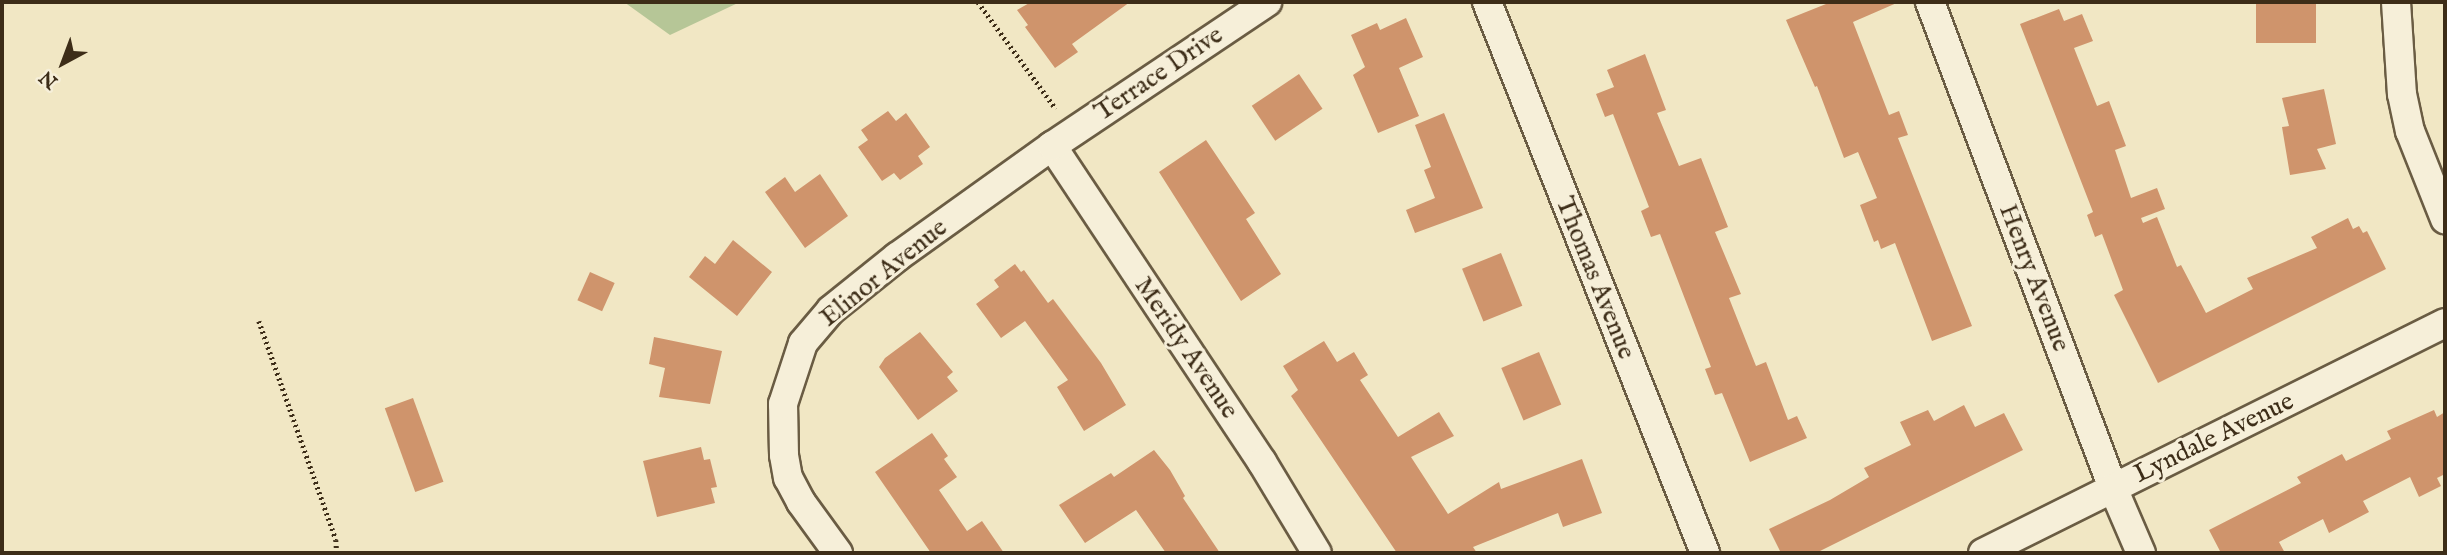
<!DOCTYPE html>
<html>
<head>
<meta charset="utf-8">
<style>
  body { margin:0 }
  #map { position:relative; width:2447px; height:555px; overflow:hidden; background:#f1e7c4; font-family:"IM FELL English",serif }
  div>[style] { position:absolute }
  .green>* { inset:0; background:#b6c697 }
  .building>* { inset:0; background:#cf946c; transform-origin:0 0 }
  .path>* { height:4.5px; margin-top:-2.25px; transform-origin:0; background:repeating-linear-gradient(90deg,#3d2d18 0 2px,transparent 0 5.5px) }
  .roads { filter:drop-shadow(2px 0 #6a5c43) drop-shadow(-2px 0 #6a5c43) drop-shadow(0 2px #6a5c43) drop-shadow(0 -2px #6a5c43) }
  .street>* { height:28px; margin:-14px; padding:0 14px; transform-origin:14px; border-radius:14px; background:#f6efd9 }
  span { translate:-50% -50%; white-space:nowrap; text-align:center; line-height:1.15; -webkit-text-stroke:6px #f6efd9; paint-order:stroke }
  .street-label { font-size:26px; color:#3d2d18 }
  .frame { position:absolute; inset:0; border:4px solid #3d2d18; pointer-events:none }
  .north { position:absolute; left:28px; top:28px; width:70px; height:70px; -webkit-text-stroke:5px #f6efd9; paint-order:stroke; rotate:221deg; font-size:19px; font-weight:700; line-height:28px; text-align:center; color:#3d2d18 }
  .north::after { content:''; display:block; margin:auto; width:24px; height:32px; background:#3d2d18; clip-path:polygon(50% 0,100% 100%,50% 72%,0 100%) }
</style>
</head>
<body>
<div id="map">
  <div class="green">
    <div style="clip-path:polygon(624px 2px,740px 2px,670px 35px)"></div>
  </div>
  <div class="building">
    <div style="clip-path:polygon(1031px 2px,1130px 2px,1072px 44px,1078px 52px,1055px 68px,1025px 27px,1028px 25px,1017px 10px)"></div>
    <div style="clip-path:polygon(1831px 2px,1899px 2px,1853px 22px,1889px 115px,1899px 111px,1908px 135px,1898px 138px,1972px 326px,1932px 341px,1895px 243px,1881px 249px,1878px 240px,1874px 242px,1860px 205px,1877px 198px,1858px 152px,1844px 158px,1817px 86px,1815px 87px,1786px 20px)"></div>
    <div style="left:2256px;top:2px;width:60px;height:41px"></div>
    <div style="clip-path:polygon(2059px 9px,2064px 21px,2082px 14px,2093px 41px,2074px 48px,2097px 106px,2109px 101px,2126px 146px,2115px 150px,2131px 198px,2157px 188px,2165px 209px,2141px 218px,2143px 223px,2157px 217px,2177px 267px,2181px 265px,2206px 313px,2253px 289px,2247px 278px,2317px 248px,2311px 237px,2348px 218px,2353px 229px,2359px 226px,2363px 233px,2367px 231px,2386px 269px,2158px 383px,2114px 295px,2123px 290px,2102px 234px,2095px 237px,2087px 215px,2093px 212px,2020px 24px)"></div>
    <div style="clip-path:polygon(1406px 18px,1423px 57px,1399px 68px,1419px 116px,1378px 133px,1353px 75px,1365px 67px,1351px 35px,1377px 23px,1380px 30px)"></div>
    <div style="clip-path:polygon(1645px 54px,1666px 110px,1657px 113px,1679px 166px,1701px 158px,1728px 227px,1715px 232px,1741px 294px,1729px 298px,1750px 351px,1756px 366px,1766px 362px,1788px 420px,1797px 416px,1807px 438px,1750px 462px,1722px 393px,1715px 395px,1705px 369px,1711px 367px,1660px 234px,1651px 237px,1641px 211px,1649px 207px,1613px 114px,1605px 117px,1596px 94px,1614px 87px,1607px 70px)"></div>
    <div style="left:1299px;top:74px;width:42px;height:57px;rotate:56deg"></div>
    <div style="clip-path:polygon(2324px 89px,2336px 144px,2317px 149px,2326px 169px,2290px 175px,2282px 127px,2289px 126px,2282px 98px)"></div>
    <div style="clip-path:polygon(888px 111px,896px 121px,906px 113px,930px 147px,918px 156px,923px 164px,900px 180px,894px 173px,882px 181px,858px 147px,868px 140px,861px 130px)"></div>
    <div style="clip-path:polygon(1444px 113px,1483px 208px,1415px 233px,1406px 210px,1435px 198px,1424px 170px,1431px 167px,1415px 125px)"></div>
    <div style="clip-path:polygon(1206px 140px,1255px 213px,1246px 219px,1281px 274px,1241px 301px,1159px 172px)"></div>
    <div style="clip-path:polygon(820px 174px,848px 216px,805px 248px,765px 192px,785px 177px,795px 192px)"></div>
    <div style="clip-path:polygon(733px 240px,772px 272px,737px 316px,689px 277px,705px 256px,715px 264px)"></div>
    <div style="left:1501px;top:253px;width:57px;height:42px;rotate:68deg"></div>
    <div style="clip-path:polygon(1015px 264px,1021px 272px,1024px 270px,1048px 303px,1053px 299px,1101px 363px,1126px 405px,1084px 431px,1057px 387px,1068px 380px,1025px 321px,1001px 338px,976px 304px,999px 287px,994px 280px)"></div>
    <div style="left:590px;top:272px;width:27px;height:31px;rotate:24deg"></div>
    <div style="clip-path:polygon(920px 332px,953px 372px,947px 377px,958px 391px,918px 420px,879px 367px,885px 358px)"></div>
    <div style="clip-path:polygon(654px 337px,722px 351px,710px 404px,659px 397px,665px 368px,649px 364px)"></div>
    <div style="clip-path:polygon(1324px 341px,1337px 362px,1354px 352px,1368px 375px,1360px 380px,1398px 437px,1439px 412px,1454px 436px,1411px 457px,1448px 514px,1499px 482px,1501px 489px,1582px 459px,1602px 513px,1563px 527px,1558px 513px,1473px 547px,1477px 553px,1397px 553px,1291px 396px,1298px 390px,1283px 366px)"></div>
    <div style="left:1539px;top:352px;width:57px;height:41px;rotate:67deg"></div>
    <div style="left:413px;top:398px;width:89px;height:30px;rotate:70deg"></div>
    <div style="clip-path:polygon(1964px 405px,1975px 427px,2004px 413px,2023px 450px,1816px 553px,1781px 553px,1769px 529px,1830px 500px,1869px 477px,1864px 468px,1911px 445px,1900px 422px,1928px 410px,1934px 421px)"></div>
    <div style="clip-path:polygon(2434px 410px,2437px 417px,2445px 412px,2445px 474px,2437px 478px,2441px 486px,2419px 497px,2410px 477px,2363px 501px,2369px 512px,2329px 533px,2323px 519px,2279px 542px,2285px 553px,2221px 553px,2209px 530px,2301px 483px,2297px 477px,2342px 454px,2346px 461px,2391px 439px,2387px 431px)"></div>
    <div style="clip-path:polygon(932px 433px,948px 456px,944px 459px,957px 477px,939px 490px,967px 531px,982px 521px,1004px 553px,931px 553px,875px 472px)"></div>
    <div style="clip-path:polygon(701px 447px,704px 460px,710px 459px,717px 487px,711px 488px,715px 503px,657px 517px,643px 461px)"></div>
    <div style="clip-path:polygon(1154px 450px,1170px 470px,1185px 496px,1183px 498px,1220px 553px,1166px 553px,1136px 510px,1085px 543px,1059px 505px,1111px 473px,1114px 477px)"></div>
  </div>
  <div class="path">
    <div style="left:978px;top:2px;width:132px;rotate:53.9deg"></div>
    <div style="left:259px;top:321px;width:232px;rotate:70.6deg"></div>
    <div style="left:336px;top:540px;width:13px;rotate:86deg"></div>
  </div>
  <div class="roads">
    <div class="street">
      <div style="left:1487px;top:2px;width:593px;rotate:68.41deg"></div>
      <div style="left:1930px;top:2px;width:519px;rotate:69.37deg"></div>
      <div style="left:2113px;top:488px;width:71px;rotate:66.7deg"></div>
      <div style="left:2396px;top:2px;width:92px;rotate:86.3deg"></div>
      <div style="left:2402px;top:94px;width:38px;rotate:78deg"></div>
      <div style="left:2410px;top:131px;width:95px;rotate:68.3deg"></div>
      <div style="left:1052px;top:146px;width:379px;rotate:56.4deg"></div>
      <div style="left:1262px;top:462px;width:106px;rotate:58.9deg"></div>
      <div style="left:838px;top:553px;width:63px;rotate:-126deg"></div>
      <div style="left:801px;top:502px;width:27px;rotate:-118deg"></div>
      <div style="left:788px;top:478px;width:23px;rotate:-100deg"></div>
      <div style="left:784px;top:455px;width:51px;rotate:-91.1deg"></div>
      <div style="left:783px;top:404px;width:64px;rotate:-71.8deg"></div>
      <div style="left:803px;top:343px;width:43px;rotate:-49.7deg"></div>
      <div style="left:831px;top:310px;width:85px;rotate:-38.8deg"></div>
      <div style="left:897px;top:257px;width:191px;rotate:-35.6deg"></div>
      <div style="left:1052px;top:146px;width:259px;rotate:-33.8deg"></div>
      <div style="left:1983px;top:553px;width:516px;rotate:-26.47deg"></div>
    </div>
  </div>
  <div class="street-label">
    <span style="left:1159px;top:74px;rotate:-34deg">Terrace Drive</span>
    <span style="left:884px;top:273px;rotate:-39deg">Elinor Avenue</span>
    <span style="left:1595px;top:278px;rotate:68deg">Thomas Avenue</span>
    <span style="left:2034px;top:278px;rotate:69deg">Henry Avenue</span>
    <span style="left:1186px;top:348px;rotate:56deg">Meridy Avenue</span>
    <span style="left:2214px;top:438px;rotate:-26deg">Lyndale Avenue</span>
  </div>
  <div class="frame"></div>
  <div class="north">N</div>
</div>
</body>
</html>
